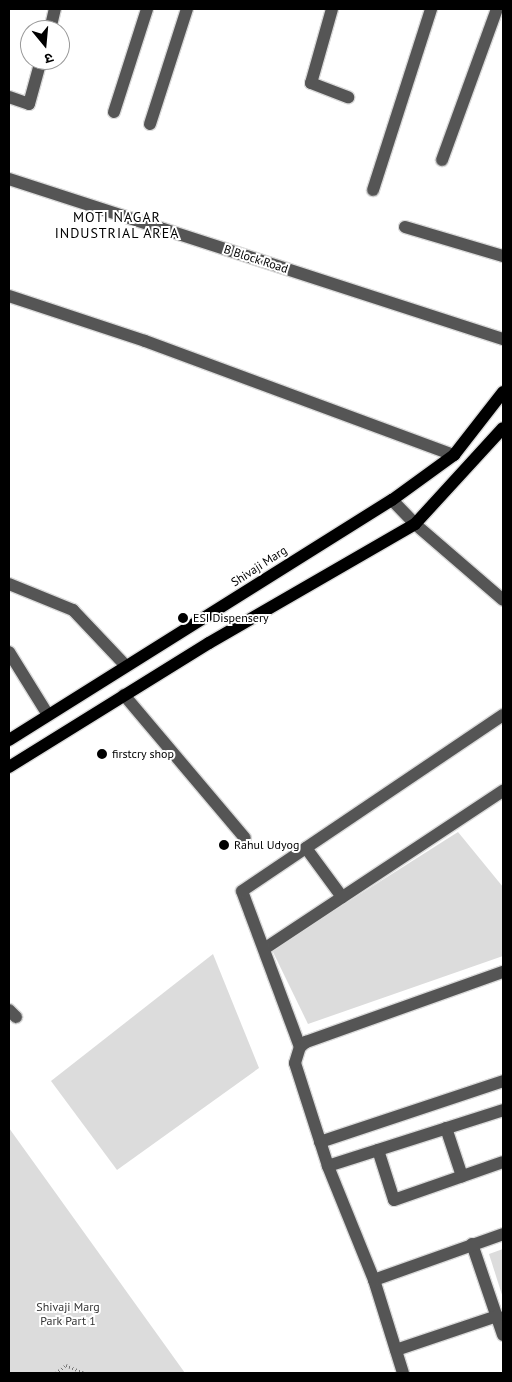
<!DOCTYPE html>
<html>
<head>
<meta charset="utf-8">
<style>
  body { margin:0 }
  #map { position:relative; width:512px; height:1382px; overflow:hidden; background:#fff; font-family:"PT Sans","Noto Sans Devanagari",sans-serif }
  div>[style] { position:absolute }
  .green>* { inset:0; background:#dcdcdc }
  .path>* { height:3px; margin-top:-1.5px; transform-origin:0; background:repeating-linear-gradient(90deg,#777 0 1px,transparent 0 3.5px) }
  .roads { filter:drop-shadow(1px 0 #dbdbdb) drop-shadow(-1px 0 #dbdbdb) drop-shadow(0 1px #dbdbdb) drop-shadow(0 -1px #dbdbdb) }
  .minor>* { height:12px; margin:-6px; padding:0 6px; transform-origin:6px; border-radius:6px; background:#555 }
  .major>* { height:12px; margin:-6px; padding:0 6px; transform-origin:6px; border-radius:6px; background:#000 }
  .dots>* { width:14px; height:14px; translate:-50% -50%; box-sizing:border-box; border:2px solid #fff; border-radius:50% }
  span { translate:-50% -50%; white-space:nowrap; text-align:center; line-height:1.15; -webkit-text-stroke:4px #fff; paint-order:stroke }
  .street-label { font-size:12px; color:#000 }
  .poi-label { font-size:12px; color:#000 }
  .left { translate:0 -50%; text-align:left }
  .park-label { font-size:12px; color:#333 }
  .neighbourhood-label { font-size:14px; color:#000; letter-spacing:1px }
  .frame { position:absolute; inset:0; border:10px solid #000; pointer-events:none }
  .north { position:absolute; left:20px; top:20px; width:50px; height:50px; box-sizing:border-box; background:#fff; border:1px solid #999; border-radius:50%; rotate:163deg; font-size:14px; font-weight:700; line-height:20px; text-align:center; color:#000 }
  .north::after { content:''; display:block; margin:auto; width:18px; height:22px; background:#000; clip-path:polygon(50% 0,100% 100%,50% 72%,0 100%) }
</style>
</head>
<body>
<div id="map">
  <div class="green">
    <div style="clip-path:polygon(458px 832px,503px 887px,503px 956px,308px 1024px,272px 950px)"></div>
    <div style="clip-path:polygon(213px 954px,259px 1068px,117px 1170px,51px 1081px)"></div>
    <div style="clip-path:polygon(9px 1128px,185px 1373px,9px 1373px)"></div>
    <div style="clip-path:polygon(503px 1249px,503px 1298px,489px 1254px)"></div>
  </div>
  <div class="path">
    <div style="left:56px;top:1373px;width:13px;rotate:-39deg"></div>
    <div style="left:66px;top:1365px;width:20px;rotate:24deg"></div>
  </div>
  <div class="roads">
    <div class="minor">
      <div style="left:332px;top:9px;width:77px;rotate:105.8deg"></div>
      <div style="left:311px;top:83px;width:40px;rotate:21deg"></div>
      <div style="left:50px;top:30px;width:22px;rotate:-77deg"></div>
      <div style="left:9px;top:97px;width:21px;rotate:19deg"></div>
      <div style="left:29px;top:104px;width:46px;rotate:-74.7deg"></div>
      <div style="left:114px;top:112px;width:108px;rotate:-72.2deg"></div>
      <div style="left:150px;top:124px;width:121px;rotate:-72.2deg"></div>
      <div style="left:442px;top:160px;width:161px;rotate:-70deg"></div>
      <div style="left:9px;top:179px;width:519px;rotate:17.95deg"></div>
      <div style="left:373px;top:190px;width:190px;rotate:-72.2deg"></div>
      <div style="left:405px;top:227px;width:102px;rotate:16.5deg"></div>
      <div style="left:9px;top:296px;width:143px;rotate:18.3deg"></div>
      <div style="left:145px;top:341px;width:329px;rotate:20.3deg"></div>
      <div style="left:392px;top:500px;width:33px;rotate:46deg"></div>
      <div style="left:415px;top:524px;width:116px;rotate:40.8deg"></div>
      <div style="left:9px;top:584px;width:69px;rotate:22.1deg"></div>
      <div style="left:73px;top:610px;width:77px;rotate:46.6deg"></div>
      <div style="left:9px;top:652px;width:74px;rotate:58.2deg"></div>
      <div style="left:124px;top:695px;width:187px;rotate:49.8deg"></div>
      <div style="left:306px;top:848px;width:61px;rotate:53.7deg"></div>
      <div style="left:264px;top:949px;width:287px;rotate:-33.5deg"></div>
      <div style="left:9px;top:1010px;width:10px;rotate:45deg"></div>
      <div style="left:300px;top:1047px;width:166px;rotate:-110.4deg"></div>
      <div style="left:242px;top:891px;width:315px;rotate:-34deg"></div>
      <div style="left:446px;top:1128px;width:51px;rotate:71.6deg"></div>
      <div style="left:320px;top:1142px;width:193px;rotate:-18.4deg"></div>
      <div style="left:378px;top:1150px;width:52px;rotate:72.3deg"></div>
      <div style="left:394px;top:1200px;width:115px;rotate:-19.2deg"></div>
      <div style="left:328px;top:1166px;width:108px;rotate:-107.8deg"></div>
      <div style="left:295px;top:1063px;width:17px;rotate:-73deg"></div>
      <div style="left:300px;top:1047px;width:8px;rotate:-40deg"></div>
      <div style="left:306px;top:1042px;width:209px;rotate:-19.6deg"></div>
      <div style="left:472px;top:1244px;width:96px;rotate:71.2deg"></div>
      <div style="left:374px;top:1280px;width:137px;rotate:-19.6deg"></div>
      <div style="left:396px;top:1350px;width:107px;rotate:-18.6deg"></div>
      <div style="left:403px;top:1373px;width:97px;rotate:-107.3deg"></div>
      <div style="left:374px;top:1280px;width:123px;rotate:-112deg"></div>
      <div style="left:328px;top:1166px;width:184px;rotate:-17.7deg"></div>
    </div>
    <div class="major">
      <div style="left:9px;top:740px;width:452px;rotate:-32.1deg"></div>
      <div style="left:392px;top:500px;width:77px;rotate:-36deg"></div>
      <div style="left:454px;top:455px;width:80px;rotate:-52.1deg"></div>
      <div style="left:9px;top:767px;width:235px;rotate:-31.8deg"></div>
      <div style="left:209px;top:643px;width:238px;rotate:-30deg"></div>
      <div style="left:415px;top:524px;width:130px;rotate:-47.5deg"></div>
    </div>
  </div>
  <div class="dots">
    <div style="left:183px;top:618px;background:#000"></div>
    <div style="left:102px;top:754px;background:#000"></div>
    <div style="left:224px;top:845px;background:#000"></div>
  </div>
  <div class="street-label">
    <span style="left:256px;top:259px;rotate:18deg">B Block Road</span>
    <span style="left:259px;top:566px;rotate:-33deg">Shivaji Marg</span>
  </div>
  <div class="poi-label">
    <span class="left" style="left:193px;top:618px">ESI Dispensery</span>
    <span class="left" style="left:112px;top:754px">firstcry shop</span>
    <span class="left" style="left:234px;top:845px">Rahul Udyog</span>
  </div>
  <div class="park-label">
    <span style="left:68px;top:1314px">Shivaji Marg<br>Park Part 1</span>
  </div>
  <div class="neighbourhood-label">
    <span style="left:117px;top:225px">MOTI NAGAR<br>INDUSTRIAL AREA</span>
  </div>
  <div class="frame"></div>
  <div class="north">उ</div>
</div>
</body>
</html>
